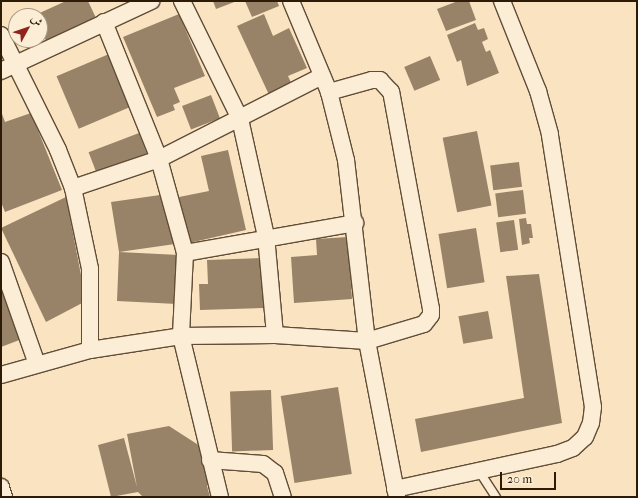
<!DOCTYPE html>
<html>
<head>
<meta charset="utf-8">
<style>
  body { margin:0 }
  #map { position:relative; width:638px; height:498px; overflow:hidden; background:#fae3c1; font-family:"IM FELL French Canon",Amiri,serif }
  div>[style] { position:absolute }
  .building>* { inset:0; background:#988368; transform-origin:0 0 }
  .roads { filter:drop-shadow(1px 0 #614d36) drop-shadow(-1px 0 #614d36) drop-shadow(0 1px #614d36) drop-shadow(0 -1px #614d36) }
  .lane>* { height:8px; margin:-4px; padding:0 4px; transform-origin:4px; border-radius:4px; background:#fcedd7 }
  .street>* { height:16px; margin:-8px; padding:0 8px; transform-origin:8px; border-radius:8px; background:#fcedd7 }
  span { translate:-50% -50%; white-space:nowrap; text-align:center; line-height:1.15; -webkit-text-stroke:3px #fcedd7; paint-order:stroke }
  .frame { position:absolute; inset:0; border:2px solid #2e1b07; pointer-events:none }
  .north { position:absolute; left:8px; top:8px; width:40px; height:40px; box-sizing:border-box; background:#fcedd7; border:1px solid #aa9984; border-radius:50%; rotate:50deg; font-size:11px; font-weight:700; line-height:16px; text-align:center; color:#2e1b07 }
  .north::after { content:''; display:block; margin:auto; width:14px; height:18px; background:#8f2418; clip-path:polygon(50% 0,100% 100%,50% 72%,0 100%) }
  .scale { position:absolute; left:500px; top:472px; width:56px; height:18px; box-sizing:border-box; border:2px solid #2e1b07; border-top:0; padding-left:5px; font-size:12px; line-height:14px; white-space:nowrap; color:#2e1b07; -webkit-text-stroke:3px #fcedd7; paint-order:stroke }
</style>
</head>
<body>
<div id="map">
  <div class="building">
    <div style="clip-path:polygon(66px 1px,88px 1px,96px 18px,46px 41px,40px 27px,40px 16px,33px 16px)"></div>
    <div style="clip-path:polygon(213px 1px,237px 1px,216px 9px)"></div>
    <div style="clip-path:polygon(245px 1px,277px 1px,279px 6px,252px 17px)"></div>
    <div style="clip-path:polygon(458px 1px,469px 1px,476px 20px,446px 31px,437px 9px)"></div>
    <div style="clip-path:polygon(179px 14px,205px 76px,174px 88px,180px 102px,173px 105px,175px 110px,157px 117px,123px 37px)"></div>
    <div style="clip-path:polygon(264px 14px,273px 36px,289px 28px,307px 68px,288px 76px,294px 89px,271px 99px,237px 26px)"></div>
    <div style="clip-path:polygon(475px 23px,478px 30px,484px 28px,488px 39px,482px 42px,486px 52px,490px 50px,499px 73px,467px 86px,461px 60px,457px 62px,447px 35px)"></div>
    <div style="left:109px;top:54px;width:57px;height:57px;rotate:67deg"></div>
    <div style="left:430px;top:56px;width:26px;height:28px;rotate:67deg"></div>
    <div style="left:211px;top:95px;width:25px;height:31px;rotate:69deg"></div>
    <div style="clip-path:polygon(1px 111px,5px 122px,31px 113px,62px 190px,5px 212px,1px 202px)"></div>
    <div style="left:477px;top:131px;width:76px;height:35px;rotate:79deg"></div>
    <div style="left:139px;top:133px;width:26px;height:54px;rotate:69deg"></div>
    <div style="clip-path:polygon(228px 150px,246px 230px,189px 243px,179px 197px,209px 191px,201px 156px)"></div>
    <div style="left:519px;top:162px;width:25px;height:29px;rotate:83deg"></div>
    <div style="left:523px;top:190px;width:24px;height:28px;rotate:83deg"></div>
    <div style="clip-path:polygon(167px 194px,175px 244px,119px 252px,179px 255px,177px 304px,117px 301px,119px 252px,111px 202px)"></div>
    <div style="clip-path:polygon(66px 197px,86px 301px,46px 322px,1px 228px)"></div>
    <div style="clip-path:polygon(526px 218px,527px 224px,531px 224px,533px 238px,529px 238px,530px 243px,522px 245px,519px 219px)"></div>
    <div style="left:514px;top:220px;width:30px;height:18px;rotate:82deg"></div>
    <div style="left:476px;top:228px;width:55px;height:38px;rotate:81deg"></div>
    <div style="clip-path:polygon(348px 237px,352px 299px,294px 303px,291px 257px,317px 255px,316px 239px)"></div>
    <div style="clip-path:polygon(262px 258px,264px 308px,200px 310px,199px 284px,208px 284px,207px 260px)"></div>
    <div style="clip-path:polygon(539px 274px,562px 423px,421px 452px,415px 419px,524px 398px,506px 276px)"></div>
    <div style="clip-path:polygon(1px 286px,22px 339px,1px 347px)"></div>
    <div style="left:488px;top:311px;width:28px;height:30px;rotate:80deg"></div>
    <div style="left:338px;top:387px;width:88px;height:58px;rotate:81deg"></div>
    <div style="left:271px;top:390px;width:60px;height:41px;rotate:88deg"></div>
    <div style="clip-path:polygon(169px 426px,200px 446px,210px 460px,207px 486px,210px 497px,143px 497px,138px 492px,111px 497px,98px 445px,124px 438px,137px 487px,127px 434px)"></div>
  </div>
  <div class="roads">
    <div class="lane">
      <div style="left:479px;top:471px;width:31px;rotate:57deg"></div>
    </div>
    <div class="street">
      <div style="left:182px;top:1px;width:131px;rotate:63.8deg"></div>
      <div style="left:240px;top:119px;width:120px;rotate:77.5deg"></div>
      <div style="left:266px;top:236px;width:99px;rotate:84.8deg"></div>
      <div style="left:291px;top:1px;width:99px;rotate:67.3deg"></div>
      <div style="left:329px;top:92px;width:70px;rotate:76deg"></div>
      <div style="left:346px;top:160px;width:182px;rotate:83.4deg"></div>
      <div style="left:367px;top:341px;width:159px;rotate:79.1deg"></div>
      <div style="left:104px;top:22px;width:148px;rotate:68.1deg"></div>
      <div style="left:159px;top:159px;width:98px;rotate:74.5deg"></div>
      <div style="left:185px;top:253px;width:83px;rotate:92.8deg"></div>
      <div style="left:181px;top:336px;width:166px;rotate:76.4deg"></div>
      <div style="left:1px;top:35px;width:128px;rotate:63.6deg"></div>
      <div style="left:58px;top:150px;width:41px;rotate:68.5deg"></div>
      <div style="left:73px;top:188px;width:83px;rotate:78.1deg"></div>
      <div style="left:90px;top:269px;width:81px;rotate:90deg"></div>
      <div style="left:1px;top:71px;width:166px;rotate:-25deg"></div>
      <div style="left:73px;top:188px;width:91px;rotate:-18.6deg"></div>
      <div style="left:159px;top:159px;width:183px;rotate:-27deg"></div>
      <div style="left:185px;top:253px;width:173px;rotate:-10deg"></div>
      <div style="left:1px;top:262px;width:108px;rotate:70.6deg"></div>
      <div style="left:1px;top:375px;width:92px;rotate:-15.7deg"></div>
      <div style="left:90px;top:350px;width:92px;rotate:-8.7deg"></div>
      <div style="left:181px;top:336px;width:94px;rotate:-0.6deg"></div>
      <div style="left:275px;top:335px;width:92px;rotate:3.7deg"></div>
      <div style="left:367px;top:341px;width:59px;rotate:-16.6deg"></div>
      <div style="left:424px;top:324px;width:11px;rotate:-52deg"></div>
      <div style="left:431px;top:315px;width:6px;rotate:-90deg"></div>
      <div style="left:431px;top:309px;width:221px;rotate:-100.4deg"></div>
      <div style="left:391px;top:92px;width:16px;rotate:-133deg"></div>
      <div style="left:380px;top:80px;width:8px;rotate:180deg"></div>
      <div style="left:372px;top:80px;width:45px;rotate:164.4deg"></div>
      <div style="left:210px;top:460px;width:53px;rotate:4.3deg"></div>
      <div style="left:263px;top:464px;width:15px;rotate:37deg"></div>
      <div style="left:275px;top:473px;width:25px;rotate:72deg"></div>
      <div style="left:1px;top:487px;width:10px;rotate:73deg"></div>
      <div style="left:395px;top:489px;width:166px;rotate:-12.2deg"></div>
      <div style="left:557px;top:454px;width:17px;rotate:-21deg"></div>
      <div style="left:573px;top:448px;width:16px;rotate:-43deg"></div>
      <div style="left:585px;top:437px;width:15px;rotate:-67deg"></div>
      <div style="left:591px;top:423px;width:16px;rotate:-83deg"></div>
      <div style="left:593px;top:407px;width:276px;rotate:-99deg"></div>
      <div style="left:550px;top:134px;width:45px;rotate:-105.6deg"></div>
      <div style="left:538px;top:91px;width:97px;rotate:-111.8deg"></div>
    </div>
  </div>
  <div class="frame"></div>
  <div class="north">ش</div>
  <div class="scale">20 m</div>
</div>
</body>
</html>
